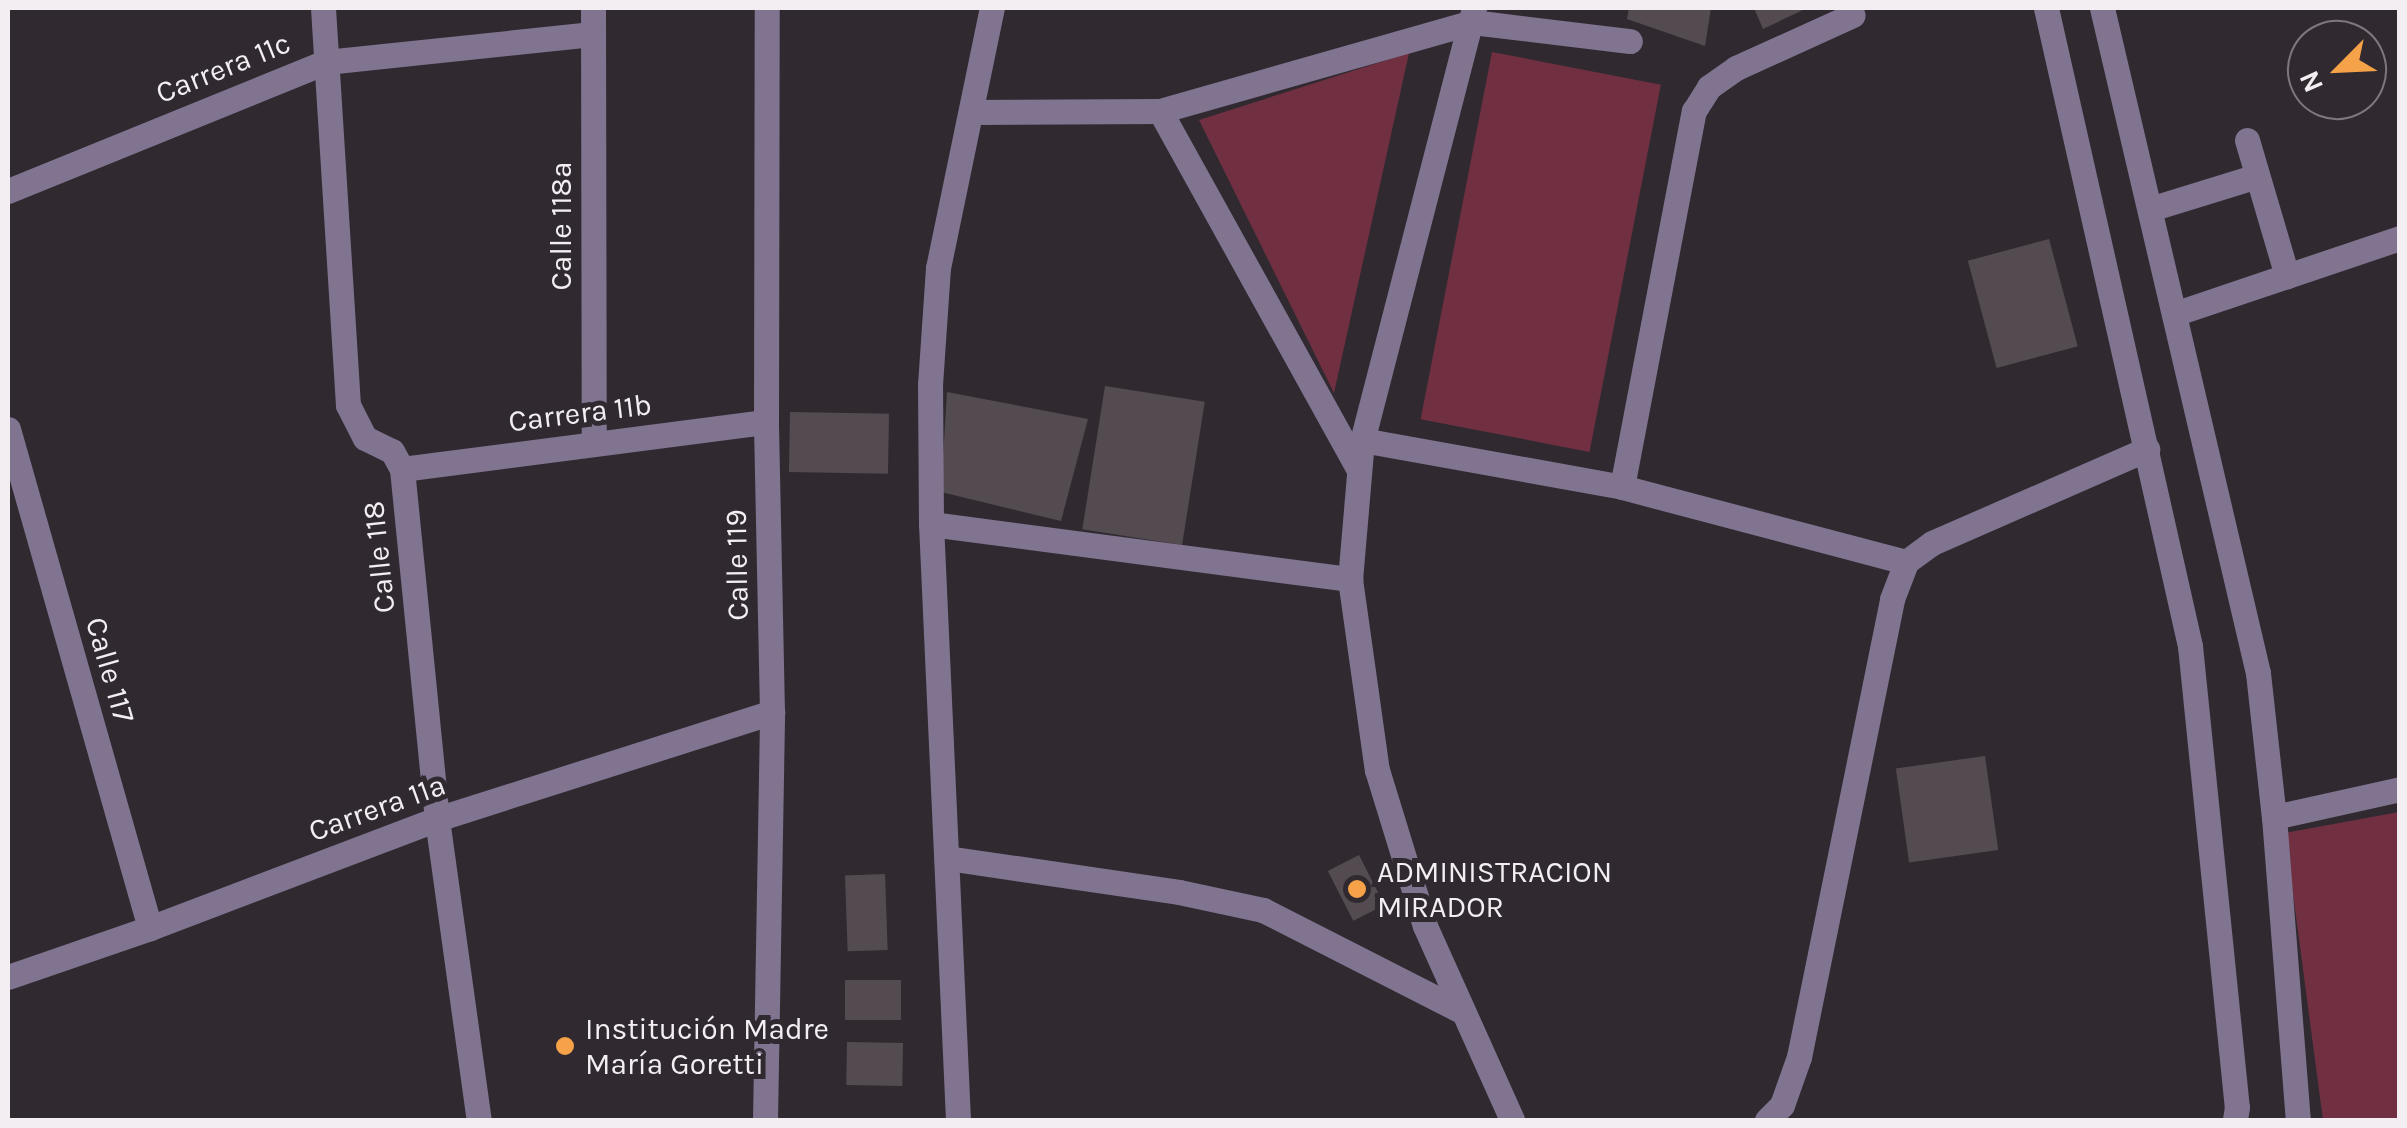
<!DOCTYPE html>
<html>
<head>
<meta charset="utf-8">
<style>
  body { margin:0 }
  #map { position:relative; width:2407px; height:1128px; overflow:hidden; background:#302a30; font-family:Karla,sans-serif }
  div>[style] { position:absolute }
  .green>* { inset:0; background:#713042; transform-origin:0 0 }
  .building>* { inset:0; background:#544b50; transform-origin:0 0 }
  .minor>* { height:25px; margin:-12.5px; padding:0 12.5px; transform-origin:12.5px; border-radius:12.5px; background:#817491 }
  .dots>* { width:28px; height:28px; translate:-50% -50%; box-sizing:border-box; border:5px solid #302a30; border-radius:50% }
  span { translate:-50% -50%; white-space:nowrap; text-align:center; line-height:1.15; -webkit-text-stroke:10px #302a30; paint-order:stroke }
  .street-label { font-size:30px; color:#f2eef2 }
  .poi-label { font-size:30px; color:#f2eef2 }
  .left { translate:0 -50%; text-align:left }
  .frame { position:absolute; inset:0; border:10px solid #f2eef2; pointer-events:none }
  .north { position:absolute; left:2287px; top:20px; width:100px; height:100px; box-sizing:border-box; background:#302a30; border:2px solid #7e787e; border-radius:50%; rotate:246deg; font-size:28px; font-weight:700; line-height:40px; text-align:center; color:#f2eef2 }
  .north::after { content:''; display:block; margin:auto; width:35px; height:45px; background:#f6a248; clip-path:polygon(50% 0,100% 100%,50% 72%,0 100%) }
</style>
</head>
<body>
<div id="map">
  <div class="green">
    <div style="left:1492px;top:52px;width:172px;height:374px;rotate:11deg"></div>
    <div style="clip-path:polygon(1409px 53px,1334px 393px,1199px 120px)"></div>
    <div style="clip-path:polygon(2399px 812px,2399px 1120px,2323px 1120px,2285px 833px)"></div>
  </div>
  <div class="building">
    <div style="clip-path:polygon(1629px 8px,1711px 8px,1705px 46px,1627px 19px)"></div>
    <div style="clip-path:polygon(1754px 8px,1807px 8px,1763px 29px)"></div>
    <div style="left:2049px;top:239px;width:111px;height:84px;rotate:75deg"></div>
    <div style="left:1105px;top:386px;width:101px;height:145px;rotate:9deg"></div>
    <div style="clip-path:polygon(947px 392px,1088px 419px,1061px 521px,941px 492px)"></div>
    <div style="left:790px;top:412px;width:99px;height:60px;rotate:1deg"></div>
    <div style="left:1985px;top:756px;width:95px;height:90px;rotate:82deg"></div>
    <div style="left:1359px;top:855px;width:56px;height:35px;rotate:63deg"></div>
    <div style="left:885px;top:874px;width:76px;height:40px;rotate:88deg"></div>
    <div style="left:845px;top:980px;width:56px;height:40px"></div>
    <div style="left:903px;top:1043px;width:43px;height:56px;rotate:91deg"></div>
  </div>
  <div class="minor">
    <div style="left:323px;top:8px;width:398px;rotate:86.4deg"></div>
    <div style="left:348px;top:405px;width:37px;rotate:63deg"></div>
    <div style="left:365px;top:438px;width:30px;rotate:26deg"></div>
    <div style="left:392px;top:451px;width:21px;rotate:61deg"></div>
    <div style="left:402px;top:469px;width:352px;rotate:84.3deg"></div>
    <div style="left:437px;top:819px;width:304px;rotate:82.1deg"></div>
    <div style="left:593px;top:8px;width:436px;rotate:89.9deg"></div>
    <div style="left:1474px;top:8px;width:446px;rotate:104.5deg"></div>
    <div style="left:1362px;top:440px;width:140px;rotate:94.9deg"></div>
    <div style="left:1350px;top:579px;width:193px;rotate:82deg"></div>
    <div style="left:1377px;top:770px;width:163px;rotate:72.9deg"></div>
    <div style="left:1425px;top:926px;width:213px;rotate:65.8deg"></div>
    <div style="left:2046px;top:8px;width:654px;rotate:77.28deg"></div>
    <div style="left:2190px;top:646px;width:463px;rotate:84.2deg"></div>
    <div style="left:2237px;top:1107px;width:13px;rotate:99deg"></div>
    <div style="left:2102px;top:8px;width:683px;rotate:76.8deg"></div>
    <div style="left:2258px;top:673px;width:145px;rotate:83.7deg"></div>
    <div style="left:2274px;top:817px;width:304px;rotate:85.5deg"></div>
    <div style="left:1160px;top:111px;width:410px;rotate:61deg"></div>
    <div style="left:974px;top:112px;width:186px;rotate:-0.3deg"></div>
    <div style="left:1160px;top:111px;width:324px;rotate:-15.9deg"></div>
    <div style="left:1472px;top:22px;width:159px;rotate:6.9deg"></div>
    <div style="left:2247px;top:140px;width:142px;rotate:73.6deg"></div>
    <div style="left:8px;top:191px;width:343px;rotate:-22.1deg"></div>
    <div style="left:326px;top:62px;width:268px;rotate:-6deg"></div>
    <div style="left:2150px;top:209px;width:112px;rotate:-17.1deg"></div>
    <div style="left:2174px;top:314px;width:238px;rotate:-18.6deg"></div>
    <div style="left:8px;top:429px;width:519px;rotate:74.12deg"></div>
    <div style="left:1362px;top:440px;width:264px;rotate:10.2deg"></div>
    <div style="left:1622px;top:487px;width:294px;rotate:14.8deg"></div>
    <div style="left:402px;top:469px;width:367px;rotate:-7.4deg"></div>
    <div style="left:1622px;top:487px;width:383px;rotate:-79.2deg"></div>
    <div style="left:1694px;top:111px;width:28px;rotate:-58deg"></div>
    <div style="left:1709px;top:87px;width:33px;rotate:-35deg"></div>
    <div style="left:1736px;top:68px;width:128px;rotate:-24.4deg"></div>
    <div style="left:931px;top:524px;width:423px;rotate:7.5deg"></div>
    <div style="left:2274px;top:817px;width:129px;rotate:-12.5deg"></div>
    <div style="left:947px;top:858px;width:234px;rotate:8.3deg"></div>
    <div style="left:1179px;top:892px;width:86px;rotate:12.1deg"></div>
    <div style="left:1263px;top:910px;width:220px;rotate:27deg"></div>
    <div style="left:8px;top:977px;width:150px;rotate:-19deg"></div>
    <div style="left:150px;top:928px;width:307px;rotate:-20.8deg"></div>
    <div style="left:437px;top:819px;width:352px;rotate:-17.7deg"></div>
    <div style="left:765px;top:1120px;width:408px;rotate:-89deg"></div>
    <div style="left:772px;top:712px;width:290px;rotate:-91.2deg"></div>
    <div style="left:766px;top:422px;width:414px;rotate:-89.9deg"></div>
    <div style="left:958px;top:1120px;width:597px;rotate:-92.59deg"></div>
    <div style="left:931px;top:524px;width:139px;rotate:-90.4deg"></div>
    <div style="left:930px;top:385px;width:117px;rotate:-86.1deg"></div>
    <div style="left:938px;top:268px;width:266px;rotate:-78.3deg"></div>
    <div style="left:1767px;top:1120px;width:21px;rotate:-45deg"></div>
    <div style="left:1782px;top:1105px;width:51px;rotate:-70.5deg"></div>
    <div style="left:1799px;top:1057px;width:467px;rotate:-78.5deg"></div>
    <div style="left:1892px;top:599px;width:40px;rotate:-69deg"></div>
    <div style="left:1906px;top:562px;width:32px;rotate:-36deg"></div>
    <div style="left:1932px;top:543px;width:235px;rotate:-23.6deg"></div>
  </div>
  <div class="dots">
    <div style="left:1357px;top:889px;background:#f6a248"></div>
    <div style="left:565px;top:1046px;background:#f6a248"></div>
  </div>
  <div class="street-label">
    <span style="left:223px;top:68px;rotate:-22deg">Carrera 11c</span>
    <span style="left:561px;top:226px;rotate:-90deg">Calle 118a</span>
    <span style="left:580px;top:413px;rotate:-7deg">Carrera 11b</span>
    <span style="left:379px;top:557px;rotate:-96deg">Calle 118</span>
    <span style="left:737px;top:565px;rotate:-91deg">Calle 119</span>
    <span style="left:110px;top:670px;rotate:74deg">Calle 117</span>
    <span style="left:377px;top:808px;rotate:-20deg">Carrera 11a</span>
  </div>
  <div class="poi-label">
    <span class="left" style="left:1377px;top:889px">ADMINISTRACION<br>MIRADOR</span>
    <span class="left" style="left:585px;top:1046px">Institución Madre<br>María Goretti</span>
  </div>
  <div class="frame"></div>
  <div class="north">N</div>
</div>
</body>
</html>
